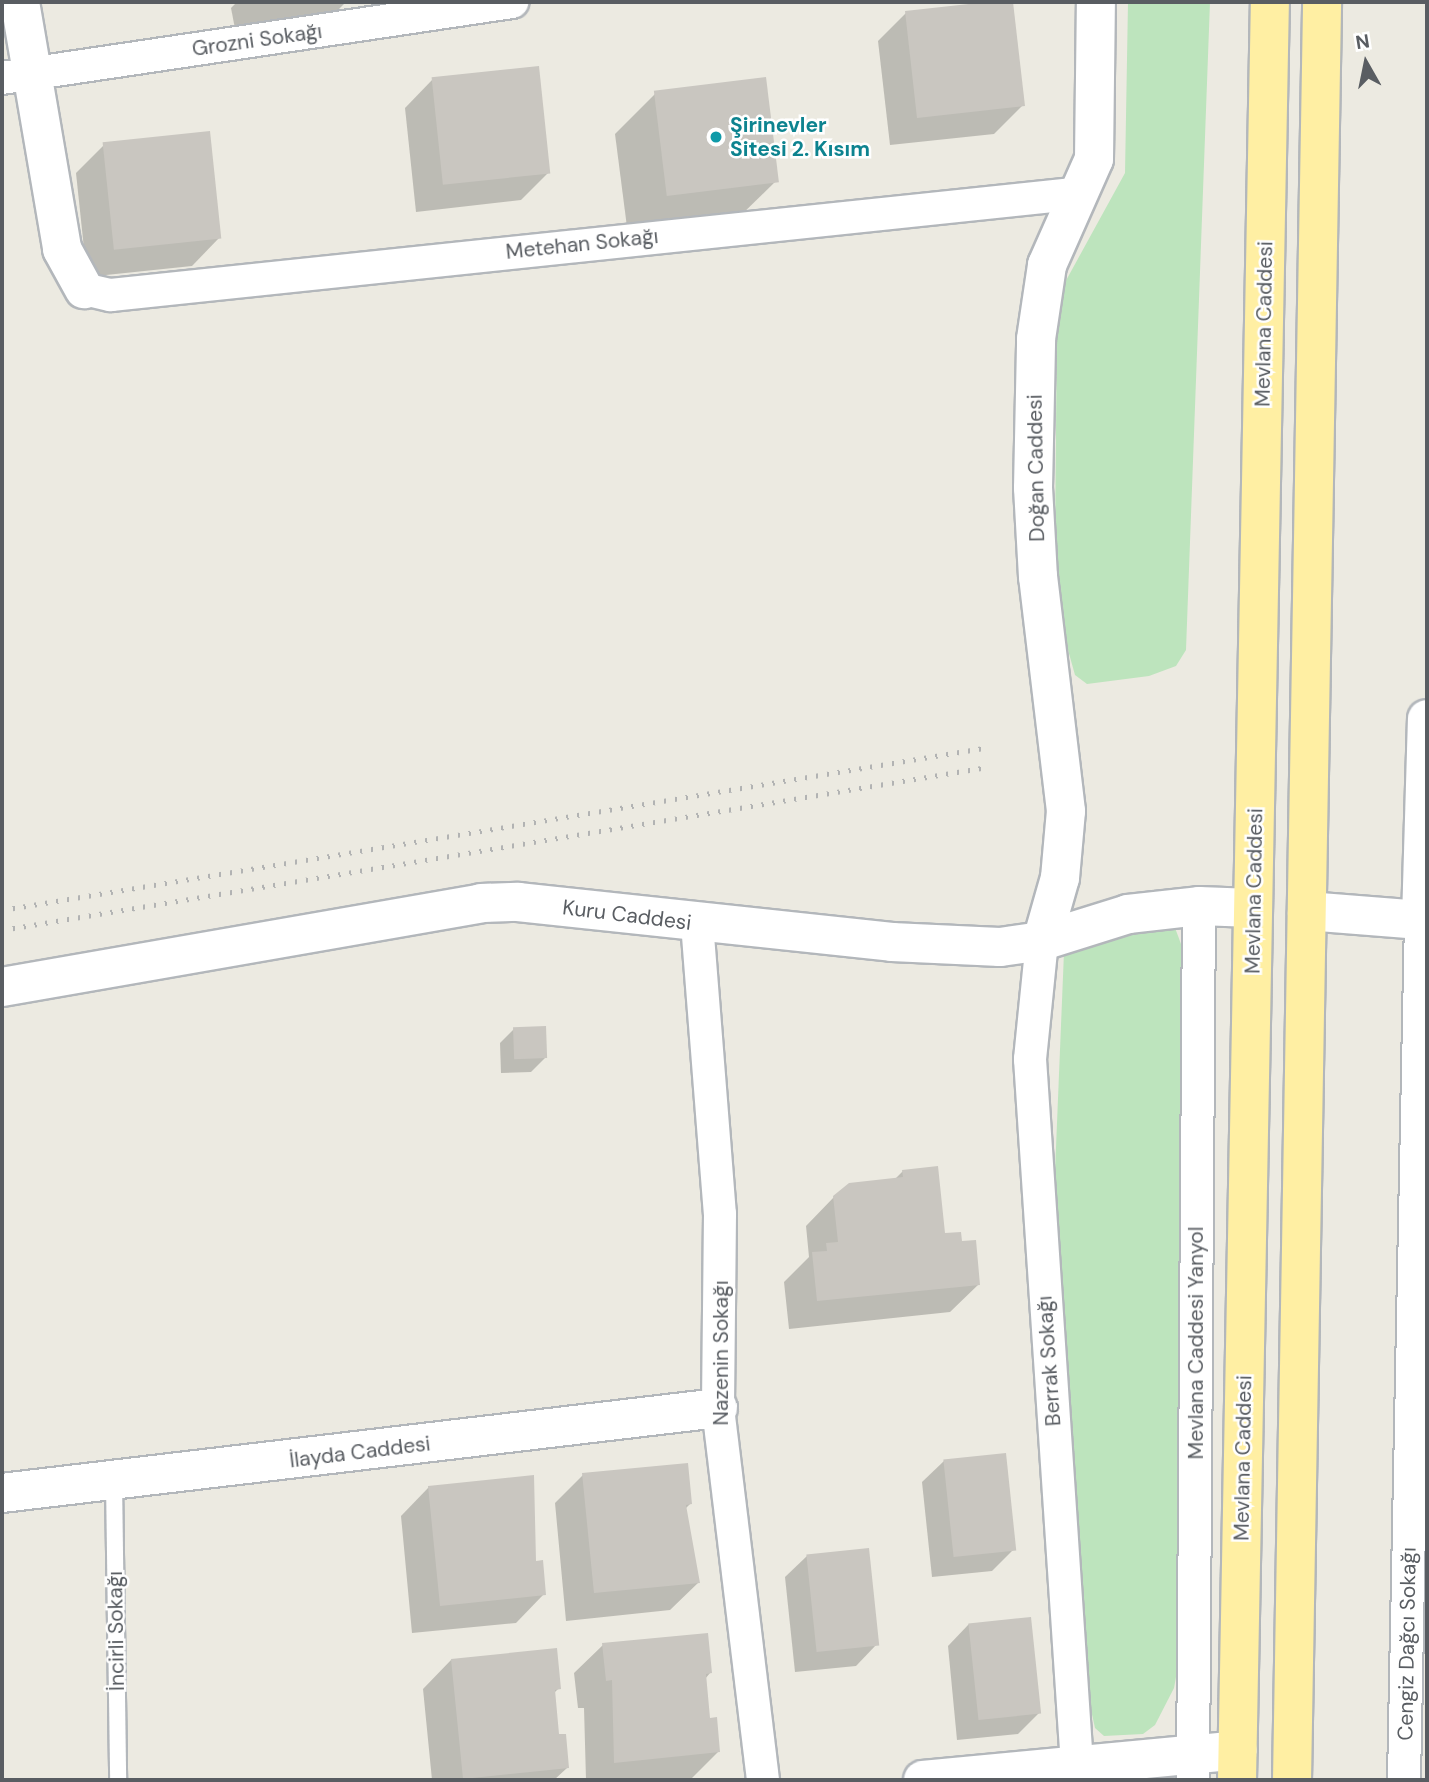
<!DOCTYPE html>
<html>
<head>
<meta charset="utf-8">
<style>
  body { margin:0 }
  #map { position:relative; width:1429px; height:1782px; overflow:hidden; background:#eceae1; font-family:"DM Sans",sans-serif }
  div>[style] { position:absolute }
  .green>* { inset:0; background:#bde4bd }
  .shadow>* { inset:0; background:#0003 }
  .building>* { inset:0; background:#c9c6c0; transform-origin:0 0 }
  .roads { filter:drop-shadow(2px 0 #b3b7bb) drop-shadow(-2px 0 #b3b7bb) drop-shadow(0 2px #b3b7bb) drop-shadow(0 -2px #b3b7bb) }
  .lane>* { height:16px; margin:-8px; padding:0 8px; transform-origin:8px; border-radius:8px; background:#fff }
  .street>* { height:32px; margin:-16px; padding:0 16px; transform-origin:16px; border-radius:16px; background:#fff }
  .secondary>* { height:38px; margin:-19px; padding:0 19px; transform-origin:19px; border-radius:19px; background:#fff }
  .primary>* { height:38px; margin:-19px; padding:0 19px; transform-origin:19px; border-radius:19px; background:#ffefa3 }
  .rail>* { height:5px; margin-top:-2.5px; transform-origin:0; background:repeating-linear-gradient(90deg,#b2b3b3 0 2px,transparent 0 11px) }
  .dots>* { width:19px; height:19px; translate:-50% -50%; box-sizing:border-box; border:4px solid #fff; border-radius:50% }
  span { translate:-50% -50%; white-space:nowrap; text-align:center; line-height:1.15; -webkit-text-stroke:5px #fff; paint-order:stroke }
  .street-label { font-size:21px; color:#595d62 }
  .culture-label { font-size:21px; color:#0d838f; font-weight:700 }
  .left { translate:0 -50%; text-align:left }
  .frame { position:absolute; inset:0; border:4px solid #595d62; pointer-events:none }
  .north { position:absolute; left:1331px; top:28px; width:70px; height:70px; -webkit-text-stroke:5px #fff; paint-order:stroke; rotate:351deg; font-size:19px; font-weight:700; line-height:28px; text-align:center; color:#595d62 }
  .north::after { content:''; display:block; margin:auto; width:24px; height:32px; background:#595d62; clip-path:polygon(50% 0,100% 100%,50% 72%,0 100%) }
</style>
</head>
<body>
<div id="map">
  <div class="green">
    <div style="clip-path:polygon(1128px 2px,1210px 2px,1186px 650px,1176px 666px,1149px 676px,1087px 684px,1075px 675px,1068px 650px,1055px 549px,1057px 316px,1063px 286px,1125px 173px)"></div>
    <div style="clip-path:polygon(1174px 925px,1181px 944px,1184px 1590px,1181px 1650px,1174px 1688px,1155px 1725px,1143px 1734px,1104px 1736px,1095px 1728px,1091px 1710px,1069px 1472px,1055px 1172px,1064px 952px,1102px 936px)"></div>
  </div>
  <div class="shadow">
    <div style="clip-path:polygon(237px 2px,346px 2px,324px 24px,237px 39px,231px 8px)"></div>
    <div style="clip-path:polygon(1011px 2px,1023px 105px,994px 134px,890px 145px,878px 41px,906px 13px)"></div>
    <div style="clip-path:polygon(433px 79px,549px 172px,521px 200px,416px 212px,405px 108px)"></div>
    <div style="clip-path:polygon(655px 94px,776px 181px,735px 221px,628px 235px,615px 134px)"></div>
    <div style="clip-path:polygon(104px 145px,220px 237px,192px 266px,87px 277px,76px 173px)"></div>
    <div style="clip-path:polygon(514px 1029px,545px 1058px,531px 1072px,501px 1073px,500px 1043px)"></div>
    <div style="clip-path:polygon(903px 1171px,944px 1235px,961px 1243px,979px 1284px,950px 1312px,789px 1329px,784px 1282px,809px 1257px,806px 1226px,834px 1197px,894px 1180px)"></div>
    <div style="clip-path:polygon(944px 1461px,1014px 1549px,992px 1571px,932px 1577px,922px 1482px)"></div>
    <div style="clip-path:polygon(583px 1475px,691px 1503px,685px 1509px,699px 1582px,670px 1610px,566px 1621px,555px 1503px)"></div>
    <div style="clip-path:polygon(429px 1487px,534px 1563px,544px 1594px,516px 1623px,412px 1633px,401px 1516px)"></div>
    <div style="clip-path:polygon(807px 1556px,877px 1644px,856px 1666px,795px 1672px,785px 1577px)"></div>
    <div style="clip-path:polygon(969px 1624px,1039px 1713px,1018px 1734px,957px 1740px,948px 1646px)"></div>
    <div style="clip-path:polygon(603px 1645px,710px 1673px,705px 1679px,709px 1720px,718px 1752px,690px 1780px,586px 1780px,584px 1708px,578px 1708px,574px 1673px)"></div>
    <div style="clip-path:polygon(451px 1660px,559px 1688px,553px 1694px,557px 1736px,567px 1768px,554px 1780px,432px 1780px,423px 1689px)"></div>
  </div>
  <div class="building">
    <div style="clip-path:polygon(987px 2px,1013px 2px,1025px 106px,917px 118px,905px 11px)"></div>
    <div style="left:539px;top:66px;width:108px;height:108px;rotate:84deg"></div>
    <div style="left:766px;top:77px;width:106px;height:113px;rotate:83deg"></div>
    <div style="left:210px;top:131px;width:108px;height:108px;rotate:84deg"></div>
    <div style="left:546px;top:1026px;width:32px;height:33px;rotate:88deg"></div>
    <div style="clip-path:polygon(938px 1166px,945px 1233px,961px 1232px,962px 1241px,976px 1240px,980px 1285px,817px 1301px,812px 1252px,827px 1251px,826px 1243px,838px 1242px,833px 1196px,849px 1183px,903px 1177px,902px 1170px)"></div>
    <div style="left:1006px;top:1453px;width:98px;height:63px;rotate:84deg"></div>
    <div style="clip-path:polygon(688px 1463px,692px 1504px,686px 1505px,700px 1583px,594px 1593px,582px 1473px)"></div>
    <div style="clip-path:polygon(534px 1475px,536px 1561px,543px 1560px,546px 1595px,440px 1606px,428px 1486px)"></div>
    <div style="left:869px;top:1548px;width:98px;height:63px;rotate:84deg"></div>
    <div style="left:1031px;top:1617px;width:97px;height:63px;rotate:84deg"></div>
    <div style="clip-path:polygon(708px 1633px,712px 1673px,706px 1674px,710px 1718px,717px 1717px,720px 1752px,614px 1763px,612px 1680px,606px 1681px,602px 1643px)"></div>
    <div style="clip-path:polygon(557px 1648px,561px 1689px,555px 1690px,559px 1734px,566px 1734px,569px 1768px,463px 1779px,451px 1659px)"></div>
  </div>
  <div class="roads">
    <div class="lane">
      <div style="left:114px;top:1481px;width:299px;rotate:89.2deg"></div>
    </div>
    <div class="street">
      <div style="left:2px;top:78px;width:516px;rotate:-8.48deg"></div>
      <div style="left:84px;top:289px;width:28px;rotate:13deg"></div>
      <div style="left:111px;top:295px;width:975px;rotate:-6deg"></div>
      <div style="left:697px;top:923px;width:292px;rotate:85.5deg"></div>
      <div style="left:720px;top:1214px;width:194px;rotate:90.6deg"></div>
      <div style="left:718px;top:1408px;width:375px;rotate:83.1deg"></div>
      <div style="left:1042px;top:941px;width:119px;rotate:95.8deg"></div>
      <div style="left:1030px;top:1059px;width:723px;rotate:86.19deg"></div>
      <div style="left:1193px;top:1780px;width:874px;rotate:-89.61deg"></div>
      <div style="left:1404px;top:1780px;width:860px;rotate:-88.87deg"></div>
    </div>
    <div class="secondary">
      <div style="left:20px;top:2px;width:251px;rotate:80.3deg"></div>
      <div style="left:62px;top:249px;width:46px;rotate:61.2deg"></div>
      <div style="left:1307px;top:911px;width:114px;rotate:4.5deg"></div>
      <div style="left:1421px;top:920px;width:201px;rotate:-88.3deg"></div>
      <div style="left:1042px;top:941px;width:66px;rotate:-74.1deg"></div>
      <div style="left:1060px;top:878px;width:67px;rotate:-84.9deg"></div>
      <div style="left:1066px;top:811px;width:236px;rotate:-96.8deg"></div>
      <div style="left:1038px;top:577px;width:89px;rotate:-93.2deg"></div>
      <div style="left:1033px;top:488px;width:149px;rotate:-88.8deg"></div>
      <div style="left:1036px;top:339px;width:75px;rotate:-81.5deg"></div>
      <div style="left:1047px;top:265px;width:116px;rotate:-66.1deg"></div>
      <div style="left:1094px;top:159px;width:157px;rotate:-89.3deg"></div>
      <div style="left:2px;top:987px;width:486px;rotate:-9.9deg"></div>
      <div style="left:481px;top:903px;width:37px;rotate:-2deg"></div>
      <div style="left:518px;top:902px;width:376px;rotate:6.1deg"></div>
      <div style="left:892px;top:942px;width:108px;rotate:2.7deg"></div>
      <div style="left:1000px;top:947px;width:42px;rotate:-8.1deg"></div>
      <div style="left:1042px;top:941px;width:90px;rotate:-17.4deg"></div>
      <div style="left:1128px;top:914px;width:71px;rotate:-6.4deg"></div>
      <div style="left:1199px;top:906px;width:54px;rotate:2.1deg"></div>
      <div style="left:2px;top:1493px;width:721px;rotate:-6.77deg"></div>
      <div style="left:923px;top:1780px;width:316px;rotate:-5.4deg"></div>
    </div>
    <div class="primary">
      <div style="left:1237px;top:1780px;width:1778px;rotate:-88.94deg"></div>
      <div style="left:1292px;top:1780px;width:1778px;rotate:-89.03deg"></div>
    </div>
  </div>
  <div class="rail">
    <div style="left:2px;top:910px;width:995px;rotate:-9.37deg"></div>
    <div style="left:2px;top:930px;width:999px;rotate:-9.39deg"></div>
  </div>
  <div class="dots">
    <div style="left:716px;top:137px;background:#0f9aa8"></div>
  </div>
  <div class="street-label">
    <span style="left:257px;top:40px;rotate:-8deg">Grozni Sokağı</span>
    <span style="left:582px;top:244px;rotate:-6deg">Metehan Sokağı</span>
    <span style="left:1264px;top:324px;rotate:-89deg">Mevlana Caddesi</span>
    <span style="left:1036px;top:468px;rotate:-91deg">Doğan Caddesi</span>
    <span style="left:1254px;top:891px;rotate:-89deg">Mevlana Caddesi</span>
    <span style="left:627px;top:915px;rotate:7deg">Kuru Caddesi</span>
    <span style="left:1196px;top:1343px;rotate:-90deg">Mevlana Caddesi Yanyol</span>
    <span style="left:721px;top:1353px;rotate:-90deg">Nazenin Sokağı</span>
    <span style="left:1049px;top:1361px;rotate:-94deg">Berrak Sokağı</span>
    <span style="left:360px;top:1452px;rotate:-7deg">İlayda Caddesi</span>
    <span style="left:1243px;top:1458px;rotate:-89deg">Mevlana Caddesi</span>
    <span style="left:116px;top:1631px;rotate:-91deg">İncirli Sokağı</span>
    <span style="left:1407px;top:1644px;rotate:-89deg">Cengiz Dağcı Sokağı</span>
  </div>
  <div class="culture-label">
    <span class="left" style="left:730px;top:137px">Şirinevler<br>Sitesi 2. Kısım</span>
  </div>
  <div class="frame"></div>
  <div class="north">N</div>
</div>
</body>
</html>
